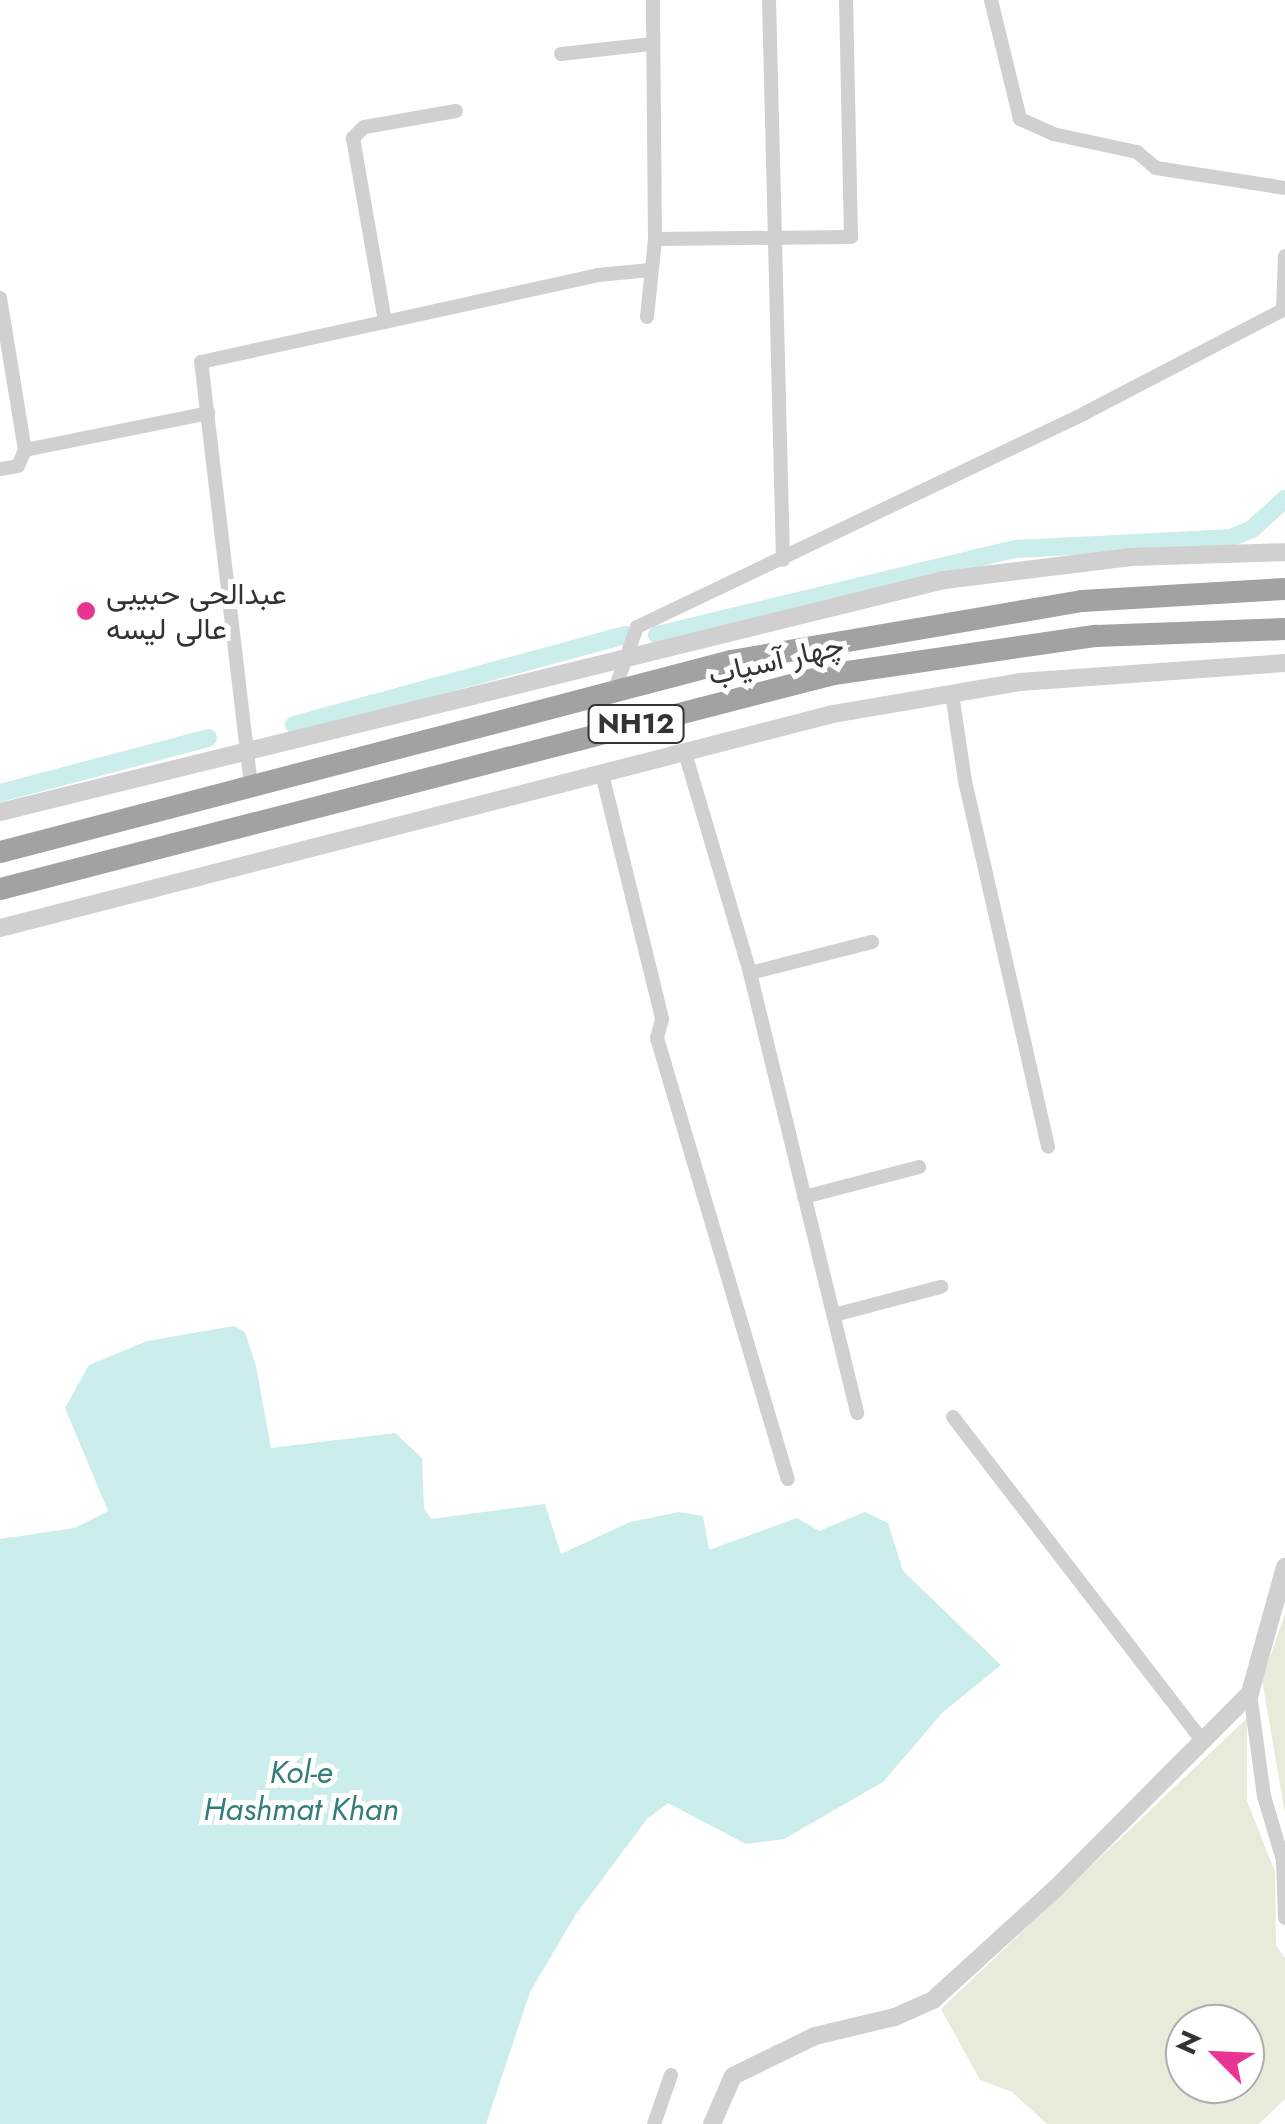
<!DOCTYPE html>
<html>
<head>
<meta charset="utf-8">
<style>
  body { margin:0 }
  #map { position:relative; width:1285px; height:2124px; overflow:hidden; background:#fff; font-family:Jost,Vazirmatn,sans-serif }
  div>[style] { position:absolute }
  .green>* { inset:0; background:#eaeadb }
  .water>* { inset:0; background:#cbedeb }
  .canal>* { height:18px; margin:-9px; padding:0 9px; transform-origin:9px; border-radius:9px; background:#cbedeb }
  .minor>* { height:14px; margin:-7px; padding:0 7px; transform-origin:7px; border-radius:7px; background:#d0d0d0 }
  .tertiary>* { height:18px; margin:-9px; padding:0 9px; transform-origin:9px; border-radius:9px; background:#d0d0d0 }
  .trunk>* { height:22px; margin:-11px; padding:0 11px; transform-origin:11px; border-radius:11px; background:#a2a2a2 }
  .dots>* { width:28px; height:28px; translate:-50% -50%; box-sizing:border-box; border:5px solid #fff; border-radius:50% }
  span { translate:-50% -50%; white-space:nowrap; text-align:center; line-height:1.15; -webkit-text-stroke:10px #fff; paint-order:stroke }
  .shield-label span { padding:2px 8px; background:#fff; border:2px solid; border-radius:8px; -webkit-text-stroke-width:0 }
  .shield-label { font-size:28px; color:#333; font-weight:700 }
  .poi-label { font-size:30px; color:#333 }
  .left { translate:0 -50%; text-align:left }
  .street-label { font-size:30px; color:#333 }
  .water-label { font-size:32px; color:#347e7a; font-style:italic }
  .north { position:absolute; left:1165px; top:2004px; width:100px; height:100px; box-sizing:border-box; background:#fff; border:2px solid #adadad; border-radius:50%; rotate:294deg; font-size:28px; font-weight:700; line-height:40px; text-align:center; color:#333 }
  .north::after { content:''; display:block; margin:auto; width:35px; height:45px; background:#ea3493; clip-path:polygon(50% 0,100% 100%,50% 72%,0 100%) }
</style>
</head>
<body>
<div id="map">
  <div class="green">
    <div style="clip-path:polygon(1285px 1614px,1285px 1814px,1262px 1680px)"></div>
    <div style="clip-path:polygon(evenodd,1247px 1718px,1247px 1801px,1275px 1872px,1276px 1945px,1285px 1958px,1285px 2099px,1259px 2124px,1047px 2124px,1012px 2092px,980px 2080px,941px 2009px,1247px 1718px,1185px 2024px,1245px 2024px,1245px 2084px,1185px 2084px,1185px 2024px)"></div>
  </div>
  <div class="water">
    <div style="clip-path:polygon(234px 1326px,245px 1332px,256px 1366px,271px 1448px,395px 1433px,422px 1458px,424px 1508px,431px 1519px,545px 1504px,561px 1554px,630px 1522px,679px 1512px,703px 1516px,709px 1550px,797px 1518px,819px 1531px,865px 1512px,888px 1523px,903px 1571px,1001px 1665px,943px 1712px,883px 1782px,784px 1839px,746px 1844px,668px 1803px,647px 1819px,576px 1914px,530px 1992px,486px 2124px,0 2124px,0 1539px,75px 1528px,108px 1511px,65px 1408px,89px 1365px,147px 1341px)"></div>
  </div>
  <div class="canal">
    <div style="left:657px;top:635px;width:368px;rotate:-13.5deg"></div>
    <div style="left:1015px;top:549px;width:215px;rotate:-2.9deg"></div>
    <div style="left:1230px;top:538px;width:24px;rotate:-22deg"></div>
    <div style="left:1252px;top:529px;width:45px;rotate:-42.3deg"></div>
    <div style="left:294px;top:725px;width:344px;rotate:-15.2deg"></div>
    <div style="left:0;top:793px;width:215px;rotate:-14.8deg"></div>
  </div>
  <div class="minor">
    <div style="left:769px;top:0;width:560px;rotate:88.57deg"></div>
    <div style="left:991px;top:0;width:122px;rotate:76.3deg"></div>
    <div style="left:1020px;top:119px;width:36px;rotate:24deg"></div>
    <div style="left:1053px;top:134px;width:86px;rotate:12.1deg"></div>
    <div style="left:1137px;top:152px;width:25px;rotate:40deg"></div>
    <div style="left:1156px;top:168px;width:131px;rotate:8.8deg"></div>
    <div style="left:561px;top:54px;width:92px;rotate:-6.3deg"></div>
    <div style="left:456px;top:111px;width:93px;rotate:170.1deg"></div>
    <div style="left:364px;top:127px;width:16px;rotate:135deg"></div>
    <div style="left:353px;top:138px;width:187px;rotate:80.1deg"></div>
    <div style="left:385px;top:322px;width:218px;rotate:-12.4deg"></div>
    <div style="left:598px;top:275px;width:53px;rotate:-5.4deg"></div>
    <div style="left:655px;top:239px;width:196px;rotate:-0.6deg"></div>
    <div style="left:851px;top:237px;width:237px;rotate:-91.2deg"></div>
    <div style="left:0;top:298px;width:154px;rotate:80.7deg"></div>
    <div style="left:1283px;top:310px;width:54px;rotate:-87.9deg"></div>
    <div style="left:647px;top:317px;width:78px;rotate:-84.1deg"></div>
    <div style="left:655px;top:239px;width:239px;rotate:-90.5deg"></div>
    <div style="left:0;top:469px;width:18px;rotate:-9deg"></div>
    <div style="left:18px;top:466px;width:17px;rotate:-66deg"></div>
    <div style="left:25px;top:450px;width:187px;rotate:-11.4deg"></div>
    <div style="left:615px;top:689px;width:66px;rotate:-70.5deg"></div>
    <div style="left:637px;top:627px;width:496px;rotate:-25.5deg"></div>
    <div style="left:1085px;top:413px;width:225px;rotate:-27.5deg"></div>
    <div style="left:952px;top:694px;width:88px;rotate:81.5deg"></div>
    <div style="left:965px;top:781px;width:375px;rotate:77.2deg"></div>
    <div style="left:685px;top:753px;width:229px;rotate:73.5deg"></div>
    <div style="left:750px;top:973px;width:453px;rotate:76.3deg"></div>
    <div style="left:602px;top:774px;width:252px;rotate:76.2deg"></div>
    <div style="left:662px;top:1019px;width:20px;rotate:105deg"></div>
    <div style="left:657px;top:1038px;width:460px;rotate:73.5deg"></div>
    <div style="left:251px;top:786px;width:427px;rotate:-96.7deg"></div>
    <div style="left:201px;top:362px;width:188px;rotate:-12.3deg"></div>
    <div style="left:750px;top:973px;width:126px;rotate:-14.3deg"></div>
    <div style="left:804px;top:1197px;width:119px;rotate:-14.6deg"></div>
    <div style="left:834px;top:1315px;width:111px;rotate:-14.7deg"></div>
    <div style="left:953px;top:1417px;width:410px;rotate:52.4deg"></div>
    <div style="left:1250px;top:1693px;width:104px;rotate:82.3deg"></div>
    <div style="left:1264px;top:1796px;width:67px;rotate:73.5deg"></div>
    <div style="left:1283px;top:1860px;width:58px;rotate:88deg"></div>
    <div style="left:654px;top:2124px;width:52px;rotate:-70.9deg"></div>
  </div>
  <div class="tertiary">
    <div style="left:0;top:812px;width:972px;rotate:-13.81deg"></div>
    <div style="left:944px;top:580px;width:187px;rotate:-7deg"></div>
    <div style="left:1130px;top:557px;width:155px;rotate:-1.8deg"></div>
    <div style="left:0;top:928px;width:860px;rotate:-14.41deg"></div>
    <div style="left:833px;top:714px;width:190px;rotate:-9.7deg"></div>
    <div style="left:1020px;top:682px;width:266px;rotate:-4.1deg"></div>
    <div style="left:712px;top:2124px;width:52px;rotate:-66.4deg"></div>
    <div style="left:733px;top:2076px;width:91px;rotate:-26deg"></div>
    <div style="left:815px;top:2036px;width:82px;rotate:-13.4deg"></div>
    <div style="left:895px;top:2017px;width:42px;rotate:-24.1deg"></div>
    <div style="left:933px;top:2000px;width:166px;rotate:-42.3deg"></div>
    <div style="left:1056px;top:1888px;width:275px;rotate:-45.1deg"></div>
    <div style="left:1250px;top:1693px;width:131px;rotate:-74.5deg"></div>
  </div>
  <div class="trunk">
    <div style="left:0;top:852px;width:756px;rotate:-14.64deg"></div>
    <div style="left:731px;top:661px;width:356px;rotate:-9.7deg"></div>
    <div style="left:1082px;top:601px;width:203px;rotate:-3.4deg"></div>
    <div style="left:0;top:889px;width:861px;rotate:-14.46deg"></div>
    <div style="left:834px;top:674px;width:265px;rotate:-8.3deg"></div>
    <div style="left:1096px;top:636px;width:189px;rotate:-2.1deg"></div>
  </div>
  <div class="dots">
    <div style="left:86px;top:611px;background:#ea3493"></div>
  </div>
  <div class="shield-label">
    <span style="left:636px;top:724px">NH12</span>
  </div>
  <div class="poi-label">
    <span class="left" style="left:106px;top:611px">عبدالحی حبیبی<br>عالی لیسه</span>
  </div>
  <div class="street-label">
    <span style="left:776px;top:660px;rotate:-13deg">چهار آسیاب</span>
  </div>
  <div class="water-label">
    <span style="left:301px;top:1791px">Kol-e<br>Hashmat Khan</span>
  </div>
  <div class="north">N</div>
</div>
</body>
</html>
